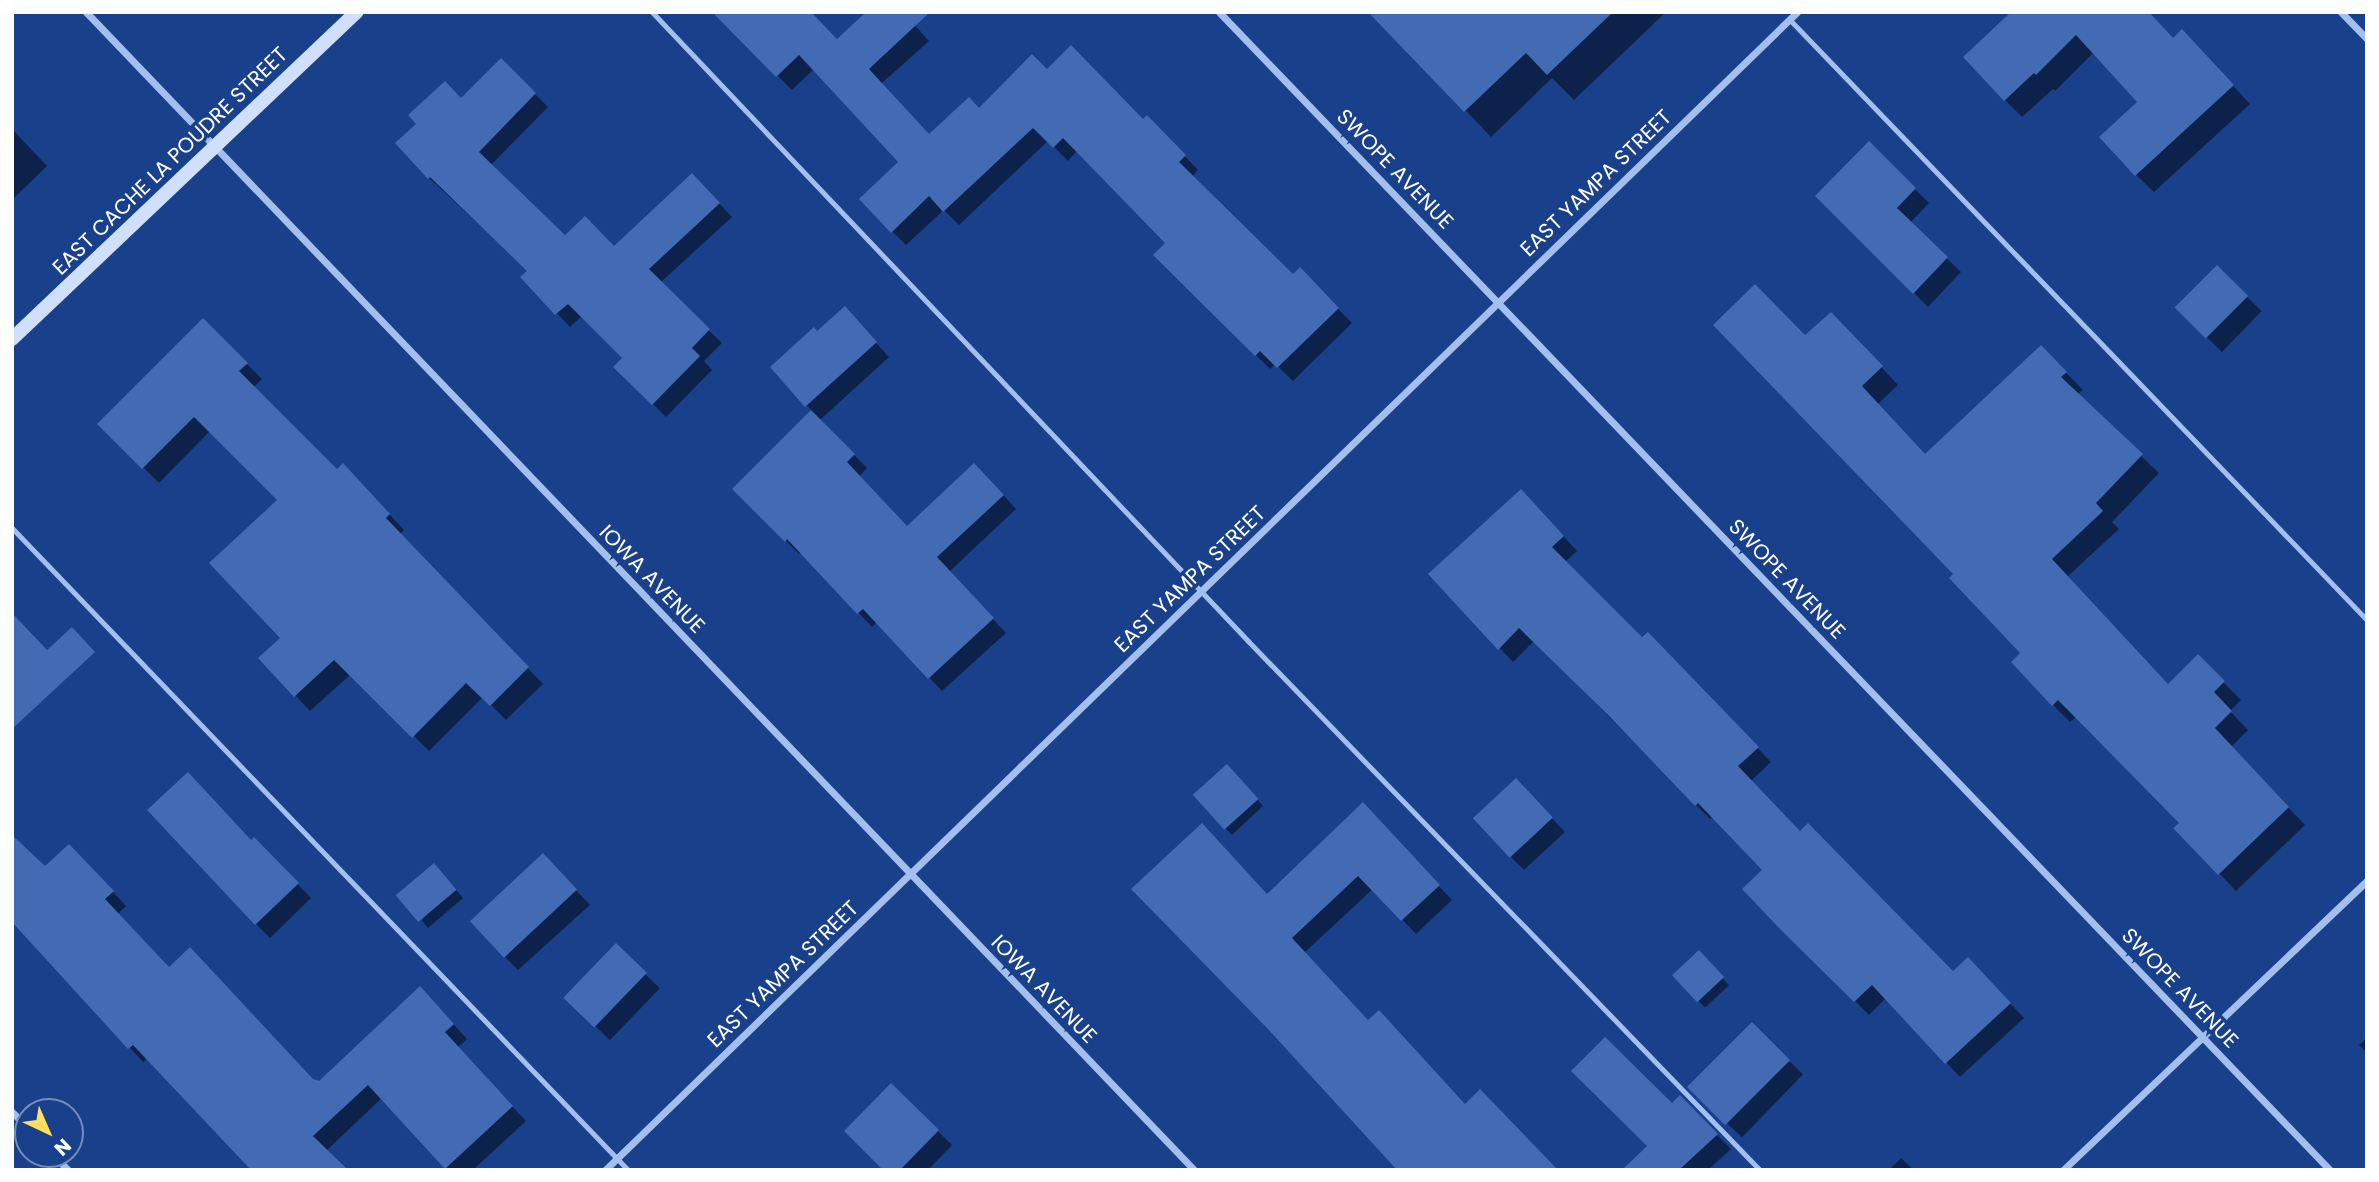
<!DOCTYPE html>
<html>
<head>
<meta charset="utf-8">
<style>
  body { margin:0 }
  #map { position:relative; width:2379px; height:1182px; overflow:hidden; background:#19418b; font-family:Poppins,sans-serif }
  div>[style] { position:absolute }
  .shadow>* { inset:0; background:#0007; transform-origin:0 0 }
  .building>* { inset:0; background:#426bb3; transform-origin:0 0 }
  .lane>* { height:5px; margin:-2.5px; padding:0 2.5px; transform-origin:2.5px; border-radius:2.5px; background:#a3bfee }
  .street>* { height:7px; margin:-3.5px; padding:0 3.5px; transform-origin:3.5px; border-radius:3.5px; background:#a3bfee }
  .secondary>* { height:14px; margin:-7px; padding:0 7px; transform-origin:7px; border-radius:7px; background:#d0dffa }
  span { translate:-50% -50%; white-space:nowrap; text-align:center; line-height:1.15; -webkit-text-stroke:7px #19418b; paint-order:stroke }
  .street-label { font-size:21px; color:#fff }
  .frame { position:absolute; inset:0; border:14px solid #fff; pointer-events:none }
  .north { position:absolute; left:14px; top:1098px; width:70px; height:70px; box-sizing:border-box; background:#19418b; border:2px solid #758db9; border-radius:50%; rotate:136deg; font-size:19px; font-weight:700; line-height:28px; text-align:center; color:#fff }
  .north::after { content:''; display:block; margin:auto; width:24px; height:32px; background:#ffde60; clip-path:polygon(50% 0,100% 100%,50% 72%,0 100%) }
</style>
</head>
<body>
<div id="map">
  <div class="shadow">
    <div style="clip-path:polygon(714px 12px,837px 41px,903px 12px,929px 41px,881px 84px,929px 136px,1047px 71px,1161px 131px,1198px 170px,1192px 177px,1293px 276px,1300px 270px,1352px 323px,1293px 381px,1275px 364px,1270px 369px,1155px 255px,1167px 243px,1078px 150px,1068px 161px,1048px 141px,959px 225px,944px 210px,906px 245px,892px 231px,901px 162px,814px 69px,792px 90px)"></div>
    <div style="clip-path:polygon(1371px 12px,1666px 12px,1574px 100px,1552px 78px,1491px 137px)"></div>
    <div style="clip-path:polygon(2011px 12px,2173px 40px,2199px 49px,2250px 104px,2154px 192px,2136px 175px,2140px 102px,2094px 52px,2055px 91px,2053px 89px,2022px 117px,2005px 100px)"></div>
    <div style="clip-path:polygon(501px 60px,548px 107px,490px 166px,565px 238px,614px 249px,705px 188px,732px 217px,660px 283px,722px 343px,704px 361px,712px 370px,666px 417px,616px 367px,625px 358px,582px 316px,570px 327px,523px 277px,529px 271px,429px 178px,462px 100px)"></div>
    <div style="clip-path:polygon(12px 129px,47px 166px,12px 200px)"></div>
    <div style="clip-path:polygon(1869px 144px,1929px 203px,1910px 223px,1961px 272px,1928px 307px,1817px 196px)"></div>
    <div style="left:2217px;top:268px;width:62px;height:57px;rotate:44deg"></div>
    <div style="clip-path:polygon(203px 320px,262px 379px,253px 388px,337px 471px,358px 481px,404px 530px,400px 534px,543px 684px,506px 720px,483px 697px,429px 751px,351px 674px,310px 711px,295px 695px,282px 638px,279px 500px,210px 431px,159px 483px,100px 424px)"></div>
    <div style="clip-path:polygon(858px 323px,889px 357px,820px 420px,867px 468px,859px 477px,907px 528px,988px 478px,1016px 509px,949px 572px,1006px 633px,942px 691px,877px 622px,872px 627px,801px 552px,799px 554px,734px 489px,812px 411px,772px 367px,817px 333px)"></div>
    <div style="clip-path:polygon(1848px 332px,1898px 385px,1878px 404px,1926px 456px,2041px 347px,2083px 390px,2077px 395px,2159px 473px,2112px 522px,2119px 529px,2067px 577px,2169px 686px,2198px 657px,2241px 700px,2230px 711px,2248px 730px,2231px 747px,2305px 825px,2236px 891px,2176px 828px,2181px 823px,2076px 717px,2070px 722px,2053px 705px,2023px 653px,1955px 574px,1806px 338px)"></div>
    <div style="clip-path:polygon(1535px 505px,1577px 551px,1565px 562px,1642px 640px,1648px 634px,1771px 762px,1751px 781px,1801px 833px,1953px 973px,1982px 973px,2024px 1018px,1960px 1077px,1886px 998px,1869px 1015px,1744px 889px,1765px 870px,1713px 816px,1710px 819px,1534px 641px,1513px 662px,1431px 575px)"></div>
    <div style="clip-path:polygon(1234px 773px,1263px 806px,1232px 835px,1225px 828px)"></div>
    <div style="clip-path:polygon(1530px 795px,1565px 832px,1524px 870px,1510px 856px)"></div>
    <div style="clip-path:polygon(1376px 819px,1452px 900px,1416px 934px,1373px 889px,1304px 953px,1369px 1022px,1411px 1170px,1267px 896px)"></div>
    <div style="clip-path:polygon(254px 839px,311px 898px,270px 938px,256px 924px,251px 842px)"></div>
    <div style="clip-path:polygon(83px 860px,126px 906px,118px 914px,170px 969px,314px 1081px,319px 1083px,433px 1002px,467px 1039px,458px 1047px,526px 1121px,473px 1170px,449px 1170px,382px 1098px,326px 1151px,148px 1058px,143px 1062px,12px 920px,45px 868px)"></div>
    <div style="clip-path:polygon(557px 870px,590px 905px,518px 970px,504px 956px)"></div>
    <div style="clip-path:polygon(441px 872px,463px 898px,428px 928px,422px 921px)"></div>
    <div style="left:616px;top:946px;width:61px;height:72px;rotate:44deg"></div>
    <div style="left:1699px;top:953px;width:44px;height:33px;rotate:47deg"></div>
    <div style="left:1752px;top:1025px;width:71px;height:88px;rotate:44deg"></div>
    <div style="clip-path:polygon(2367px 1038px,2367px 1053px,2359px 1045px)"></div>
    <div style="clip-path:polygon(891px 1085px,952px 1145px,928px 1170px,885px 1170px)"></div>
    <div style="clip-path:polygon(1680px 1098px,1731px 1149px,1708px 1170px,1640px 1170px,1650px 1146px,1672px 1106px)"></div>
    <div style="clip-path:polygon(1901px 1158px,1914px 1170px,1889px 1170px)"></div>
  </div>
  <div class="building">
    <div style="clip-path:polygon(712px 12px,811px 12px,837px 39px,866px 12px,930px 12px,869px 69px,929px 134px,969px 97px,979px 108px,1032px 54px,1047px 69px,1071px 45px,1143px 119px,1147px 115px,1186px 155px,1179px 162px,1293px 274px,1300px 267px,1339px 308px,1277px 368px,1260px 351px,1255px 356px,1153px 255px,1165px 243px,1063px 138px,1053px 148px,1033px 128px,943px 212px,929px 196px,891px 233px,859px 199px,898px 162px,799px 55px,776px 77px)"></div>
    <div style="clip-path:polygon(1368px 12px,1613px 12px,1547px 75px,1526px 53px,1464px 112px)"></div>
    <div style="clip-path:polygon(2011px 12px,2149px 12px,2173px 38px,2182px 29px,2234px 85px,2135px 176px,2099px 137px,2137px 102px,2076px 35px,2036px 75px,2034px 73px,2004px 101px,1963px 57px)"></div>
    <div style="clip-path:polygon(501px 58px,536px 93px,479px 152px,565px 235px,585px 216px,614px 246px,692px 173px,720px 203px,649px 269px,710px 329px,692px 348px,700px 356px,652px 405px,613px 367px,622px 358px,568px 304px,555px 315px,520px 277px,527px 271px,430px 177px,428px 179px,395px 143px,416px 124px,408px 115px,445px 81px,461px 98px)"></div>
    <div style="clip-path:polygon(1869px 141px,1916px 188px,1897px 208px,1948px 257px,1913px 294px,1815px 196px)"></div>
    <div style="left:2217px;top:265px;width:44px;height:60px;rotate:45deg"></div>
    <div style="clip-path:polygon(1755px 284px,1805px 335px,1831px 312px,1883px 366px,1862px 386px,1925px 454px,2041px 345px,2067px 372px,2061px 377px,2143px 454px,2096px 503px,2103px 511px,2052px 559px,2168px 684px,2198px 654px,2225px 681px,2214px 692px,2232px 711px,2215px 728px,2289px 807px,2218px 875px,2173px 828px,2179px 823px,2058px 700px,2052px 706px,2011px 662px,2020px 653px,1949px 578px,1953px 574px,1713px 325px)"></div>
    <div style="clip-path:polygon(845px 306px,877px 342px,805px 407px,770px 367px,814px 327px,817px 331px)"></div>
    <div style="clip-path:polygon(203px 318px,248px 363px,239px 371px,337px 469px,343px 463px,390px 514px,386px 518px,529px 667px,490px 706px,466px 683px,412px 738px,334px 660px,294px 697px,258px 658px,280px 638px,209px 563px,277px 500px,194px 417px,142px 469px,97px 424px)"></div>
    <div style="clip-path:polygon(811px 410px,855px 454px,847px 462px,907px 526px,974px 463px,1004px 495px,937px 557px,994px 618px,928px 679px,863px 609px,857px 614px,787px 539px,785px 542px,732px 489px)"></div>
    <div style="clip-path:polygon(1521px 489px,1564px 536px,1552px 547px,1642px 637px,1648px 632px,1759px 747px,1738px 766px,1800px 831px,1808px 823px,1953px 971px,1968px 957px,2011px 1003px,1945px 1064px,1872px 985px,1854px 1002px,1780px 929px,1742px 889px,1762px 870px,1698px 803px,1695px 806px,1609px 716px,1519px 628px,1498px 650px,1428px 574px)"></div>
    <div style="clip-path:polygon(12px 613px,47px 650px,72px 627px,95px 652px,12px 729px)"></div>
    <div style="left:1227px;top:764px;width:47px;height:46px;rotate:48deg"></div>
    <div style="clip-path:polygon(188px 772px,251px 840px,254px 837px,299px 883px,255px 925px,147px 810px)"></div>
    <div style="left:1516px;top:778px;width:54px;height:59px;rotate:47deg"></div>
    <div style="clip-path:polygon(1363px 802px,1440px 885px,1401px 921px,1358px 876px,1292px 938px,1368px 1020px,1379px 1010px,1465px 1104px,1480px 1089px,1558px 1170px,1397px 1170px,1267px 1028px,1131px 889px,1202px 823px,1267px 894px)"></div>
    <div style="clip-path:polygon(12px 835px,45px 866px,69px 844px,114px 891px,105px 899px,169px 967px,190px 947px,313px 1079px,319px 1081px,420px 986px,454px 1024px,445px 1032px,513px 1106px,445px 1169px,368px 1085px,313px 1136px,348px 1170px,251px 1170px,133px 1045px,128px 1049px,12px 922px)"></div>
    <div style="left:543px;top:853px;width:50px;height:100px;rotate:47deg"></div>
    <div style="left:434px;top:863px;width:35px;height:50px;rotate:50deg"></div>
    <div style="left:616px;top:943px;width:43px;height:76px;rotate:44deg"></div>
    <div style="left:1699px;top:950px;width:37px;height:37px;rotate:47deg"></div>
    <div style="left:1752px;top:1022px;width:54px;height:92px;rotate:45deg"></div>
    <div style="clip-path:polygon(1605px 1037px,1672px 1103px,1680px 1095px,1718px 1134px,1679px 1170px,1622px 1170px,1647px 1146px,1571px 1071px)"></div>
    <div style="clip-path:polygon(891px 1083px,939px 1130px,900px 1170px,883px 1170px,844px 1131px)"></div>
  </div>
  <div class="lane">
    <div style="left:652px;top:12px;width:867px;rotate:46.54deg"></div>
    <div style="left:1248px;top:641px;width:736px;rotate:45.94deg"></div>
    <div style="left:1790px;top:20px;width:832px;rotate:46.12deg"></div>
    <div style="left:12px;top:528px;width:890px;rotate:46.18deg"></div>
  </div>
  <div class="street">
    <div style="left:86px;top:12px;width:1603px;rotate:46.26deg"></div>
    <div style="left:1219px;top:12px;width:1605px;rotate:46.19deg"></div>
    <div style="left:2341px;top:12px;width:37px;rotate:46deg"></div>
    <div style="left:12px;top:1112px;width:23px;rotate:45deg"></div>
    <div style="left:52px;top:1154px;width:23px;rotate:45deg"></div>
    <div style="left:605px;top:1170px;width:1662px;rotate:-44.17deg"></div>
    <div style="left:2063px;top:1170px;width:420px;rotate:-43.6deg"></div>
  </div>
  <div class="secondary">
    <div style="left:12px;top:339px;width:475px;rotate:-43.5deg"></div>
  </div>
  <div class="street-label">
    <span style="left:170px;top:161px;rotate:-44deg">EAST CACHE LA POUDRE STREET</span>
    <span style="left:1395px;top:169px;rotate:46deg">SWOPE AVENUE</span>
    <span style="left:1596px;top:183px;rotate:-44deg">EAST YAMPA STREET</span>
    <span style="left:652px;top:579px;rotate:46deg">IOWA AVENUE</span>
    <span style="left:1190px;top:579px;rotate:-44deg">EAST YAMPA STREET</span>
    <span style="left:1787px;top:579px;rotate:46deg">SWOPE AVENUE</span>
    <span style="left:783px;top:974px;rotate:-44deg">EAST YAMPA STREET</span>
    <span style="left:2180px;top:988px;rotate:46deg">SWOPE AVENUE</span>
    <span style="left:1044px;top:989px;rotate:46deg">IOWA AVENUE</span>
  </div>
  <div class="frame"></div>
  <div class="north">N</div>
</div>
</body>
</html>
